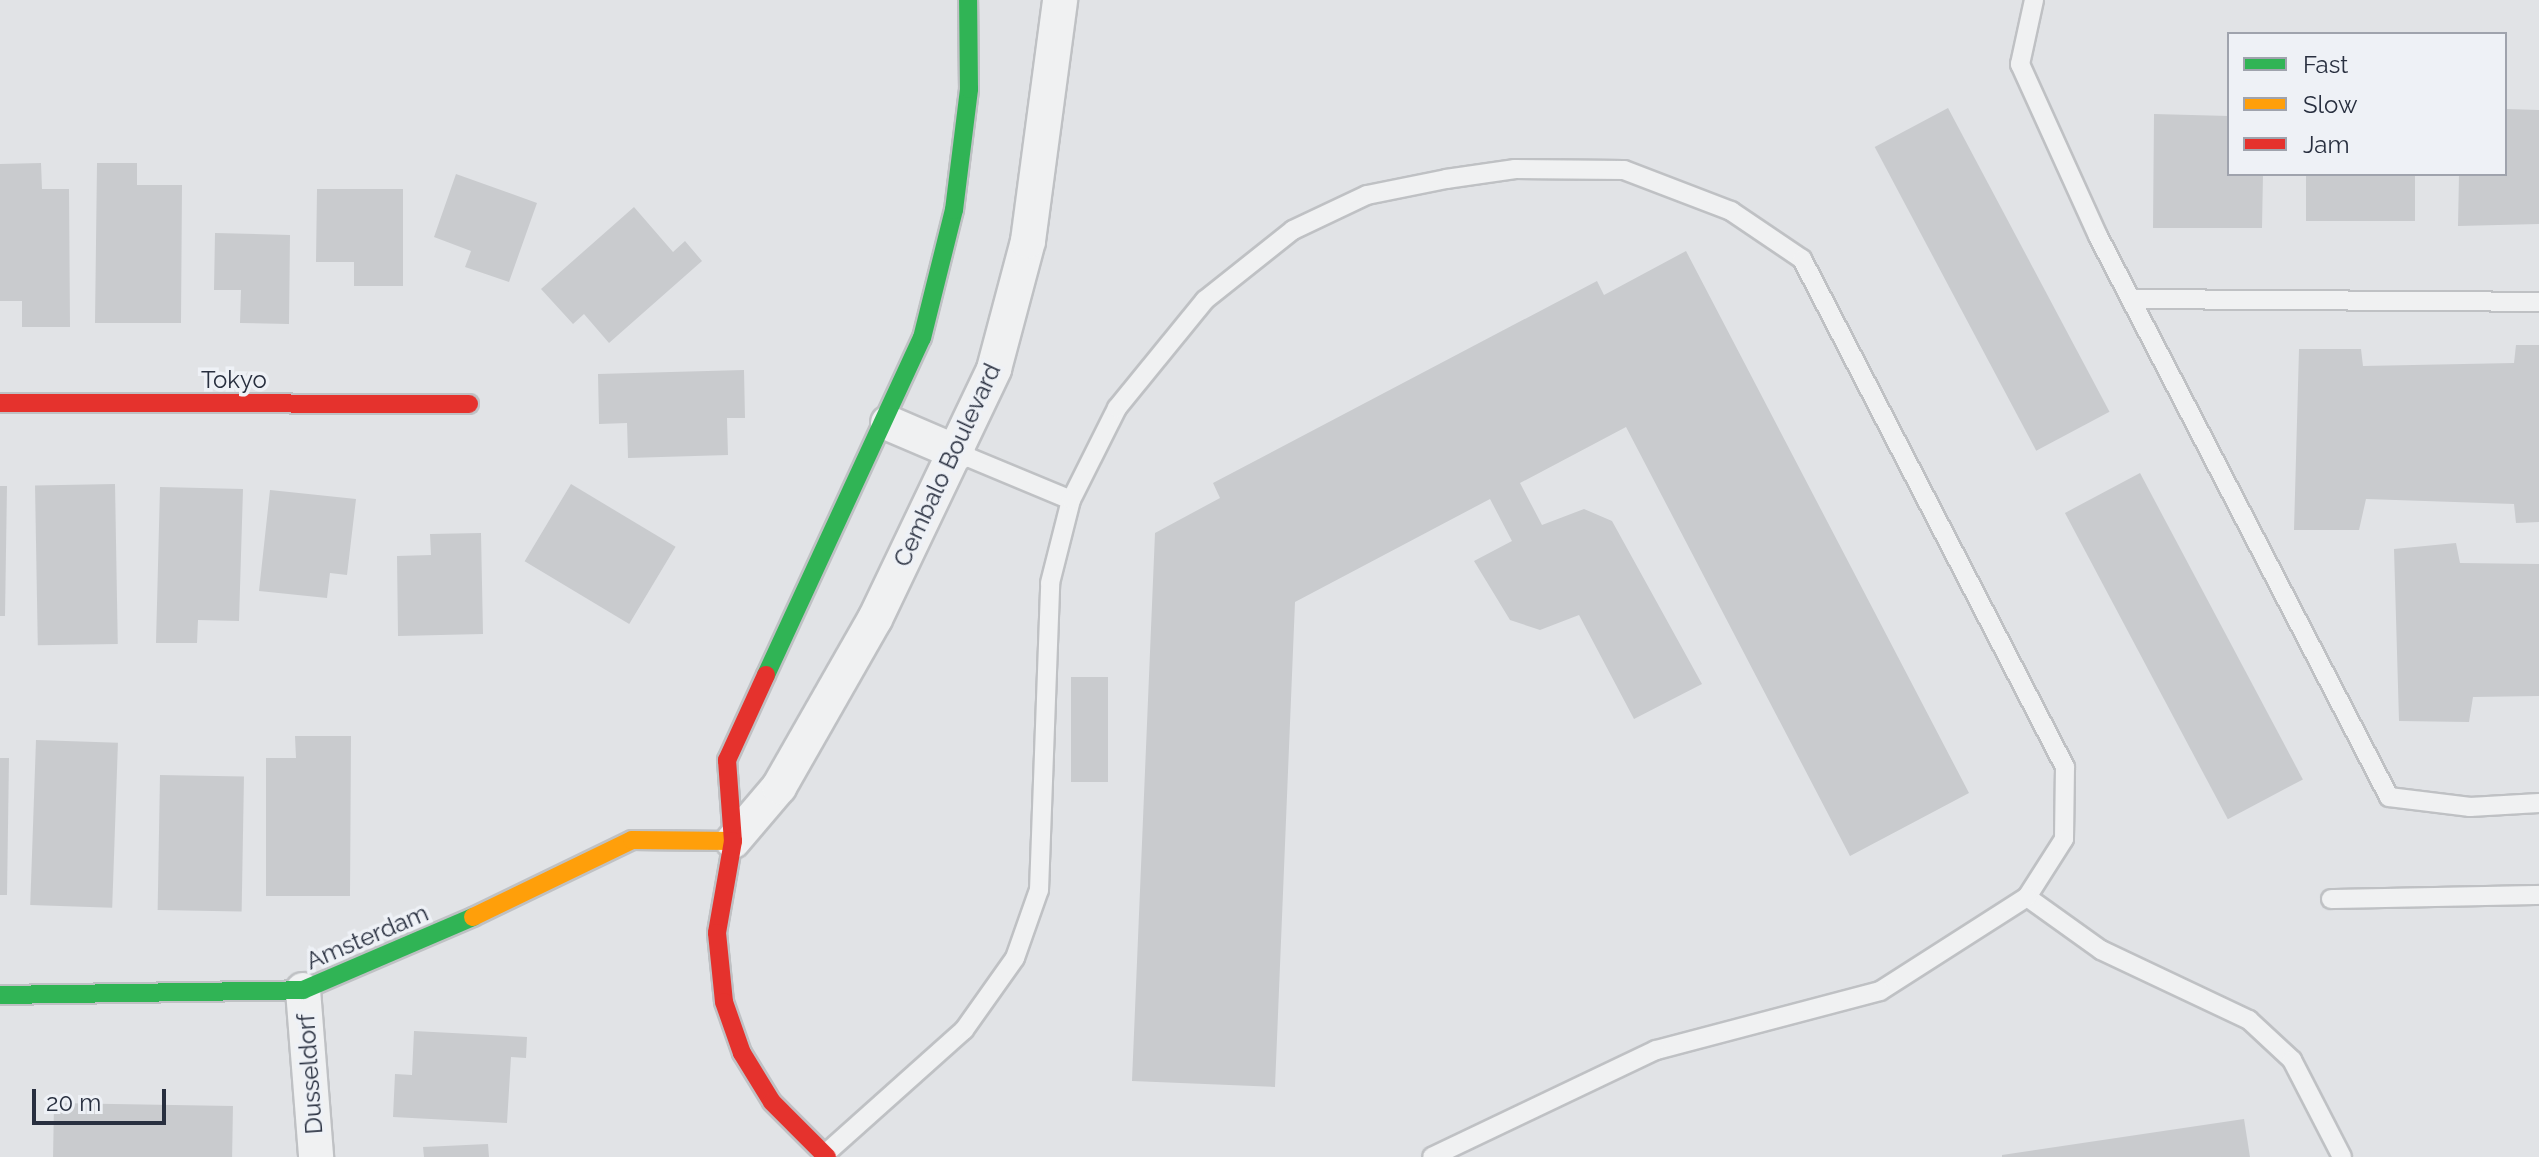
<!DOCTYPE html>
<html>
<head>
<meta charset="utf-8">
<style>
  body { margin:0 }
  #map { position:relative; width:2539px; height:1157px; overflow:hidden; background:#e1e3e6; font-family:Raleway,sans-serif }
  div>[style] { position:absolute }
  .building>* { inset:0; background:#c9cbce; transform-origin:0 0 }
  .roads { filter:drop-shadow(2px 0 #bfc1c4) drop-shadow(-2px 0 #bfc1c4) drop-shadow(0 2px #bfc1c4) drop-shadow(0 -2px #bfc1c4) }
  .lane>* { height:18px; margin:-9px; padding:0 9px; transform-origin:9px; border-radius:9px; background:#f0f1f2 }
  .street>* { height:34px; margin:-17px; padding:0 17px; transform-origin:17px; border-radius:17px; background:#f0f1f2 }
  .fast>* { height:18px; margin:-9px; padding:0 9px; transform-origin:9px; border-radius:9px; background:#30b455 }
  .slow>* { height:18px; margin:-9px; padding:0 9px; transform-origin:9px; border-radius:9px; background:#ff9f0a }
  .jam>* { height:18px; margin:-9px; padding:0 9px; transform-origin:9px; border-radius:9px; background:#e5322d }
  span { translate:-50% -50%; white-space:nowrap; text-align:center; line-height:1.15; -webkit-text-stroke:7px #eef1f6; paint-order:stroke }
  .street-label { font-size:24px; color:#282f3f }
  .legend { position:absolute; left:2227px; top:32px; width:280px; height:144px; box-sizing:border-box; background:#eef1f6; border:2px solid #9fa3ad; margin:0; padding:10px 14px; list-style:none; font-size:24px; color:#282f3f }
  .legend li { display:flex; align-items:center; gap:16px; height:40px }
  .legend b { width:40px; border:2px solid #9fa3ad }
  .scale { position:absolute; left:32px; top:1089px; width:134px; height:36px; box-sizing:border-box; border:4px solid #282f3f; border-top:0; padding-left:10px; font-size:24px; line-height:28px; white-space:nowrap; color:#282f3f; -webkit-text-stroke:6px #eef1f6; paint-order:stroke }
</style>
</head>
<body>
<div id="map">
  <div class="building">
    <div style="left:1948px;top:108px;width:344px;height:83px;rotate:62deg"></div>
    <div style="clip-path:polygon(2505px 109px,2539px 110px,2539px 224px,2458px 226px,2459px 174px,2505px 174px)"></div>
    <div style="clip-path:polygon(2154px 114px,2229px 116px,2229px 174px,2263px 174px,2262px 228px,2153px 228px)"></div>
    <div style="clip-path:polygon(41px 163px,42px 189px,69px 189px,70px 327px,22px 327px,22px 301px,0 301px,0 164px)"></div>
    <div style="clip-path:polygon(97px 163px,137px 163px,137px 185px,182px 185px,181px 323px,95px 323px)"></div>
    <div style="clip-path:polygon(456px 174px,537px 203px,509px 282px,465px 267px,471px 251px,434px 237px)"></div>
    <div style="left:2306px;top:174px;width:109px;height:47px"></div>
    <div style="clip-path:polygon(317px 189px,403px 189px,403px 286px,354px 286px,354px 262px,316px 262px)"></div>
    <div style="clip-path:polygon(634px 207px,673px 252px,685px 241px,702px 261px,609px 343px,584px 314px,573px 324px,541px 289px)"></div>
    <div style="clip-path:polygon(215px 233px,290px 235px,289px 324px,240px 323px,241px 290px,214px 290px)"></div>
    <div style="clip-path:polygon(1686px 251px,1969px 793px,1850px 856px,1626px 427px,1520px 483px,1542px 525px,1584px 509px,1612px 521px,1702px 684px,1634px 719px,1579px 615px,1540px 630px,1510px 620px,1474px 561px,1512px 541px,1490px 499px,1295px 602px,1275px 1087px,1132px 1081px,1155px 533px,1220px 498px,1213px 483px,1597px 281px,1604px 295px)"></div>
    <div style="clip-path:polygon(2516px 345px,2539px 345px,2539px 522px,2516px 523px,2514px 504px,2366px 499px,2359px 530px,2294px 530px,2299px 349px,2361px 349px,2363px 366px,2514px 363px)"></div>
    <div style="clip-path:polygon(744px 370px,745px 418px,727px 418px,728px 455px,628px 458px,627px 423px,599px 424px,598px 374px)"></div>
    <div style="left:2140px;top:473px;width:347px;height:85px;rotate:62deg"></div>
    <div style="left:115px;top:484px;width:160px;height:80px;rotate:89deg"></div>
    <div style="left:571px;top:484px;width:122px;height:90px;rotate:31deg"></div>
    <div style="clip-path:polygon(0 486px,7px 486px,5px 616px,0 616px)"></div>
    <div style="clip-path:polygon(160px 487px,243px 489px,239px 621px,198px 620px,197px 643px,156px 643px)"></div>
    <div style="clip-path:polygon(270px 490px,356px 499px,347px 575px,330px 573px,327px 598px,259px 591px)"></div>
    <div style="clip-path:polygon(481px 533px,483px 634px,398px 636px,397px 556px,431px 555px,430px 534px)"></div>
    <div style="clip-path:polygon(2456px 543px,2460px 563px,2539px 564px,2539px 696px,2473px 697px,2469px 722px,2399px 721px,2394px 549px)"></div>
    <div style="left:1071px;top:677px;width:37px;height:105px"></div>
    <div style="clip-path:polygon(295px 736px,351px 736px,350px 896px,266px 896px,266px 758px,296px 758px)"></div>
    <div style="left:36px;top:740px;width:82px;height:165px;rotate:2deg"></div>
    <div style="clip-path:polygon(0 758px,9px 758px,7px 895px,0 895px)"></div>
    <div style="left:160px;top:775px;width:84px;height:135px;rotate:1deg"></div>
    <div style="clip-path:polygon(414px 1031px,527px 1037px,526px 1058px,511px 1057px,507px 1123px,393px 1117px,395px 1074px,412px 1075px)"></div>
    <div style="left:54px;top:1103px;width:179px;height:54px;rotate:1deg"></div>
    <div style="clip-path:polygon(2244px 1119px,2250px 1157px,2002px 1157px,2002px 1155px)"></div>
    <div style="clip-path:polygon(488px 1144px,489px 1157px,424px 1157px,423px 1147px)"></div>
  </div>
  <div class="roads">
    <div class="lane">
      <div style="left:2034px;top:0;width:66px;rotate:102.3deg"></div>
      <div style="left:2020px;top:64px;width:189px;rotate:65.6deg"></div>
      <div style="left:2098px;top:236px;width:632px;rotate:62.58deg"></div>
      <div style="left:2389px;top:797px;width:82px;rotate:7deg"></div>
      <div style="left:2470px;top:807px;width:69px;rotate:-3.3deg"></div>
      <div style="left:2131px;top:299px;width:408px;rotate:0.4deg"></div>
      <div style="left:958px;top:453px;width:122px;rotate:22.6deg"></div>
      <div style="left:2027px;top:897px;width:91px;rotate:35.6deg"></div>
      <div style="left:2101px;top:950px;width:164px;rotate:25.3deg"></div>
      <div style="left:2249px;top:1020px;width:59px;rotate:42.9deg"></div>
      <div style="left:2292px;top:1060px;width:109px;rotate:62.7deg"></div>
      <div style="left:2331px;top:899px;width:208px;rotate:-1.1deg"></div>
      <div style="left:824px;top:1155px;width:188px;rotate:-41.8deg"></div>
      <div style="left:964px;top:1030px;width:88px;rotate:-54.7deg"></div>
      <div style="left:1015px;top:958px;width:72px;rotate:-70.6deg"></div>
      <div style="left:1039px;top:890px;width:307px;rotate:-87.9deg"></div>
      <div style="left:1050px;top:583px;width:86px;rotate:-75.8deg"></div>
      <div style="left:1071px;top:500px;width:103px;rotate:-63.4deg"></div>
      <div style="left:1117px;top:408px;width:139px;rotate:-50.8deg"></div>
      <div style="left:1205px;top:300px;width:112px;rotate:-38.5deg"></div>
      <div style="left:1293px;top:230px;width:82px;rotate:-25.3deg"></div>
      <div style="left:1367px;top:195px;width:81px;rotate:-11.4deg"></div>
      <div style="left:1446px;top:179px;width:70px;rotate:-8.2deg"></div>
      <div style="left:1515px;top:169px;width:109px;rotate:0.5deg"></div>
      <div style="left:1624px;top:170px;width:115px;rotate:21deg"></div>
      <div style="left:1731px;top:211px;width:86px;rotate:34.1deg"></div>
      <div style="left:1802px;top:259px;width:572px;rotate:62.63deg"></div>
      <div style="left:2065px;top:767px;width:72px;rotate:90.8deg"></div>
      <div style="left:2064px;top:839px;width:69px;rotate:122.5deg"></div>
      <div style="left:2027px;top:897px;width:174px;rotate:147.4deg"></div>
      <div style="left:1880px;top:991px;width:232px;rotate:165.2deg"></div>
      <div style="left:1656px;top:1050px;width:248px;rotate:154.5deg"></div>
    </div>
    <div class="street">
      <div style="left:888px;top:423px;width:76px;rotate:23.2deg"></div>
      <div style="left:733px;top:841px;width:71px;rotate:-49.6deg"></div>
      <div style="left:779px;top:787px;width:193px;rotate:-60.3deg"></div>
      <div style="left:875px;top:619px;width:277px;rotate:-64.5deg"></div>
      <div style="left:994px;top:369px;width:132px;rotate:-75.1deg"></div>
      <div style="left:1028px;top:241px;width:243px;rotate:-82.4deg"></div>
      <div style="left:303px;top:990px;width:168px;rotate:85.5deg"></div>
    </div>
    <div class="fast">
      <div style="left:766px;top:675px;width:371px;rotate:-65.2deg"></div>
      <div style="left:922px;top:338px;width:132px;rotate:-76deg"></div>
      <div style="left:954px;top:210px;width:122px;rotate:-82.9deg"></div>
      <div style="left:969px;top:89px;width:89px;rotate:-90.6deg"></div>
      <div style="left:0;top:995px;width:303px;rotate:-0.9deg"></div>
      <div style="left:303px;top:990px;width:185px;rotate:-23.2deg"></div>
    </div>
    <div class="slow">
      <div style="left:473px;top:917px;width:177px;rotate:-25.8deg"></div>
      <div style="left:632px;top:840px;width:101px;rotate:0.6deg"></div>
    </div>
    <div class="jam">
      <div style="left:0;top:403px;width:469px;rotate:0.1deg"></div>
      <div style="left:766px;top:675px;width:94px;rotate:114.6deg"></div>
      <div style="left:727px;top:760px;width:81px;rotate:85.8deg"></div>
      <div style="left:733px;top:841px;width:93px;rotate:99.9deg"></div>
      <div style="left:717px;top:933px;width:69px;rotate:84.2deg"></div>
      <div style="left:724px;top:1002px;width:54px;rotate:70.6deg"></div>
      <div style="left:742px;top:1053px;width:57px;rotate:58.5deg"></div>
      <div style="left:772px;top:1102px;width:78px;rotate:45deg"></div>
    </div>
  </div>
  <div class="street-label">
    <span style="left:234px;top:380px">Tokyo</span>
    <span style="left:947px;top:465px;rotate:-65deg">Cembalo Boulevard</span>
    <span style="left:367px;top:937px;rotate:-23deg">Amsterdam</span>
    <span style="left:310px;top:1074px;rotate:-94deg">Dusseldorf</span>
  </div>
  <ul class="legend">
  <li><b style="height:10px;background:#30b455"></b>Fast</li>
  <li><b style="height:10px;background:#ff9f0a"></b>Slow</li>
  <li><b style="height:10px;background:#e5322d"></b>Jam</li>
  </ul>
  <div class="scale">20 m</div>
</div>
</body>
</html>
